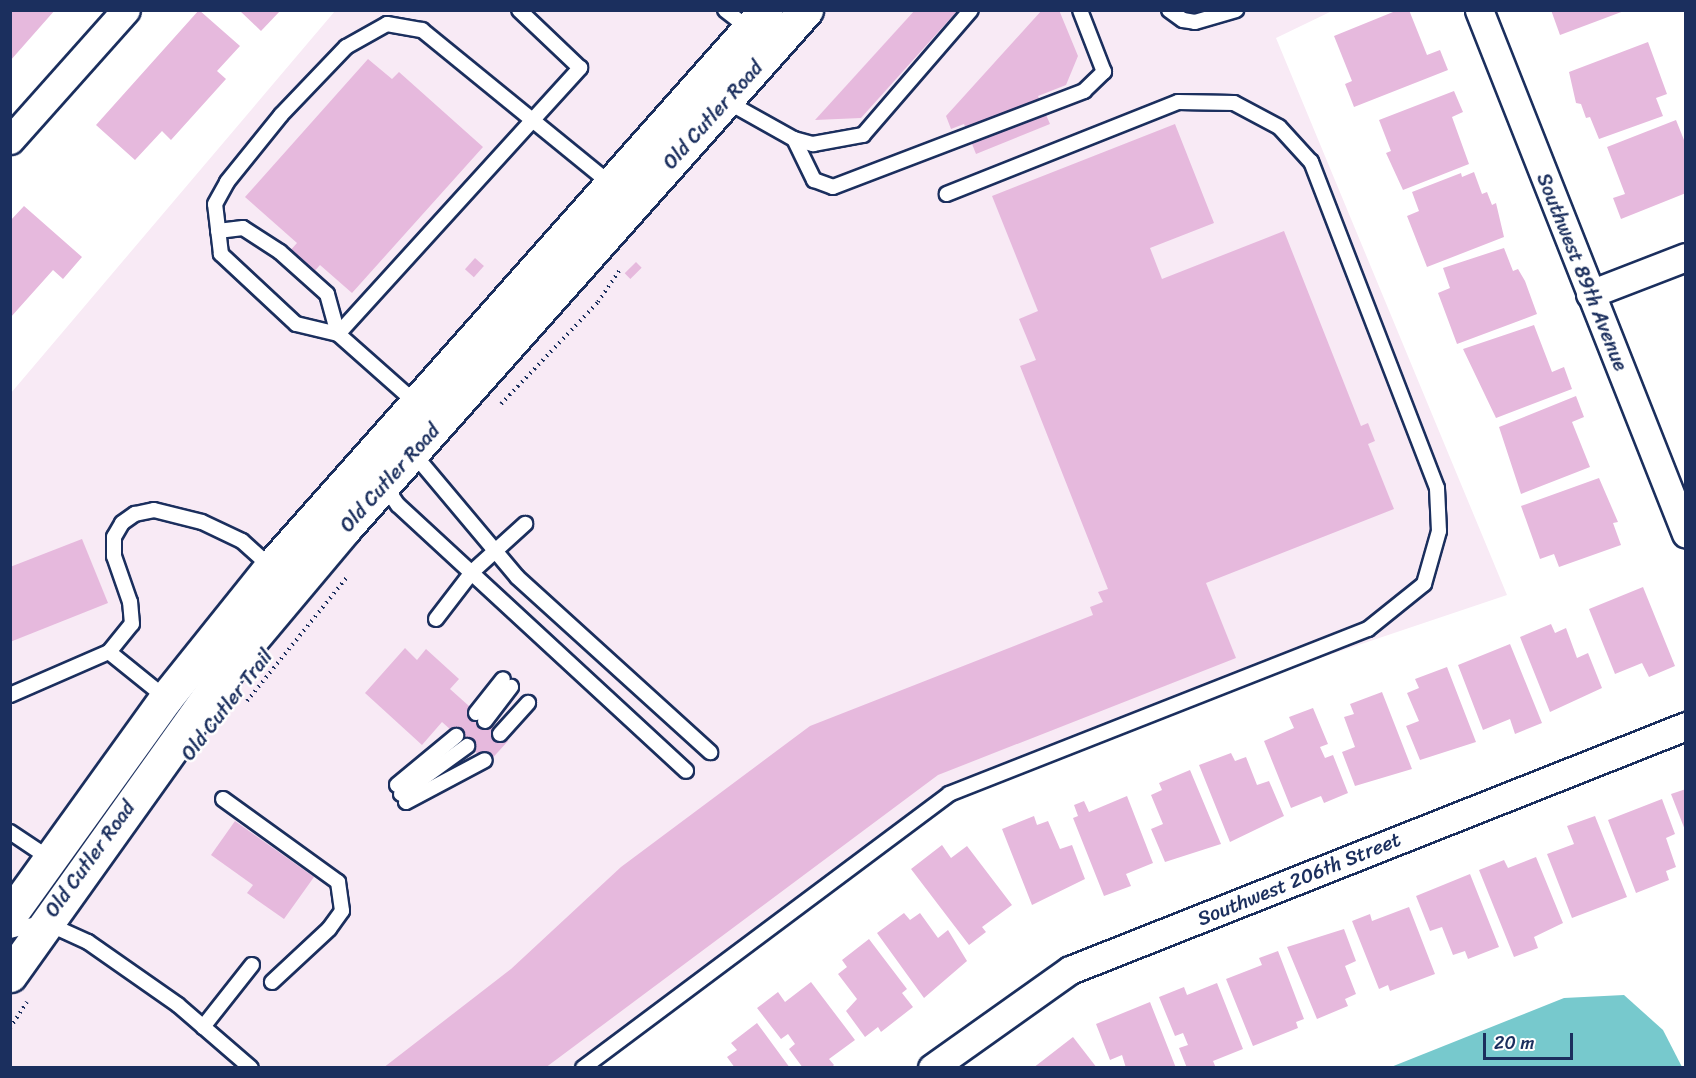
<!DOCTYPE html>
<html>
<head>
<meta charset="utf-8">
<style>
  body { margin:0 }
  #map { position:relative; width:1696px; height:1078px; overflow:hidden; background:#fff; font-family:Sriracha,sans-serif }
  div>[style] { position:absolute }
  .built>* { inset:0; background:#f8eaf5 }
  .water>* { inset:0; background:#77c9cd }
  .building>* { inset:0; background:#e6b9dd; transform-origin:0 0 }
  .path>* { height:4px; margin-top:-2px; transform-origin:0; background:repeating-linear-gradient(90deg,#1b2f5e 0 1.5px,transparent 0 6px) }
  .roads { filter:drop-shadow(2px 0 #1b2f5e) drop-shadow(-2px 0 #1b2f5e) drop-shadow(0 2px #1b2f5e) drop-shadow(0 -2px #1b2f5e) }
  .service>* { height:14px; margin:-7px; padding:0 7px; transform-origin:7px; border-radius:7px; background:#fff }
  .minor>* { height:27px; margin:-13.5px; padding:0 13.5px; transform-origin:13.5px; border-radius:13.5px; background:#fff }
  .secondary>* { height:33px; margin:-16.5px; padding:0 16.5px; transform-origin:16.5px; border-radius:16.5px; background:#fff }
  span { translate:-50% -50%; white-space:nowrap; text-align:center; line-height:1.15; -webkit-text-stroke:5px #fff; paint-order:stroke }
  .street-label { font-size:20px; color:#1b2f5e }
  .frame { position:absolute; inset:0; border:12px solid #1b2f5e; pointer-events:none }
  .scale { position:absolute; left:1483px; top:1033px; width:90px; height:27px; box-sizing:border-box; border:3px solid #1b2f5e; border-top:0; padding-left:8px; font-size:18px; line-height:21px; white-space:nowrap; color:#1b2f5e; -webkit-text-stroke:4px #fff; paint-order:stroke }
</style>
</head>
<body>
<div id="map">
  <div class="built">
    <div style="clip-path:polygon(335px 11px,1332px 11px,1276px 38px,1507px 595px,952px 782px,570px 1067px,11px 1068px,11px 393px)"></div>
  </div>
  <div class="water">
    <div style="clip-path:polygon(1624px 995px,1663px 1030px,1682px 1067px,1391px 1067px,1564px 998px)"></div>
  </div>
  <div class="building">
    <div style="clip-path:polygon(10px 10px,55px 10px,10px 61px)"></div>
    <div style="clip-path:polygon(199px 10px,240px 46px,217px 71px,226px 79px,171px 140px,162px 131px,135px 160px,96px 125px)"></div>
    <div style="clip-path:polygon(239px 10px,281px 10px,261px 31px)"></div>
    <div style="clip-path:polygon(915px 10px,958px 10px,861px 118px,815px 120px)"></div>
    <div style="clip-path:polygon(1042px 10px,1059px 10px,1078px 56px,1066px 85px,1038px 96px,1050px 124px,976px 154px,964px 124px,951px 129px,946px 116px)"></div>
    <div style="clip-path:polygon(1398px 10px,1409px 10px,1427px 55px,1440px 50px,1448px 70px,1354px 107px,1345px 84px,1352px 81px,1334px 36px)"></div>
    <div style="clip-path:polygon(1551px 10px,1624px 10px,1624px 11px,1560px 35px)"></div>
    <div style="clip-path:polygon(1648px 42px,1667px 94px,1656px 98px,1663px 116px,1599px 139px,1590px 117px,1586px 118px,1581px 104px,1576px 103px,1569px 72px)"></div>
    <div style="clip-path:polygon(368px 59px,392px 79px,399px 72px,483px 147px,352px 293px,320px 265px,303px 284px,279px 263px,297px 243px,245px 197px)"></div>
    <div style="clip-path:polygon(1454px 91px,1463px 112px,1452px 117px,1469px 164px,1403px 190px,1386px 153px,1391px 151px,1379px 120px)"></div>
    <div style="clip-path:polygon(1676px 120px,1686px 145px,1686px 193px,1621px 219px,1613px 198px,1625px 194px,1607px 147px)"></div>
    <div style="clip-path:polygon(1175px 124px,1214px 223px,1150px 248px,1162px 279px,1284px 231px,1361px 426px,1368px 423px,1375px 441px,1368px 444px,1394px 509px,1206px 583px,1236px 658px,938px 775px,545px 1068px,383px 1068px,511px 969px,621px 867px,810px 726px,1093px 615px,1090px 607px,1103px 602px,1098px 592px,1108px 589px,1020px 366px,1036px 360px,1019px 319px,1038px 311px,992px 196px)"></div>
    <div style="clip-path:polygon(1474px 172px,1482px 194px,1487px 192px,1492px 205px,1496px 203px,1504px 237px,1427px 267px,1407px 216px,1419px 211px,1412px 192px,1461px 173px,1462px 177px)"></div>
    <div style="clip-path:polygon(24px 206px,82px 257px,63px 279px,53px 270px,10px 318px,10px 221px)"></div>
    <div style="clip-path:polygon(1504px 248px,1513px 271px,1518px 269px,1525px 281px,1537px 314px,1457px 344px,1438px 293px,1450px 288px,1443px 268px)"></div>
    <div style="left:475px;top:258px;width:12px;height:15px;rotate:42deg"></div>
    <div style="left:636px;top:262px;width:8px;height:16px;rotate:45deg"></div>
    <div style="clip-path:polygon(1534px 325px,1552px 372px,1564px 367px,1572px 389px,1496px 418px,1463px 349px)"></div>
    <div style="clip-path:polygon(1576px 396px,1584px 417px,1572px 422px,1590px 467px,1521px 494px,1499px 427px)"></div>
    <div style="clip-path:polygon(1599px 478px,1618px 522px,1613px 523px,1621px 545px,1559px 567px,1554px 554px,1540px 559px,1521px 506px)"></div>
    <div style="clip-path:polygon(82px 539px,108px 603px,10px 642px,10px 567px)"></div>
    <div style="clip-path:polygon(1643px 587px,1675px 666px,1649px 677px,1642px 663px,1615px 674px,1589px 609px)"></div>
    <div style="clip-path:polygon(1551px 624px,1555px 633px,1566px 628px,1577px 658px,1588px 653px,1602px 688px,1550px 712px,1520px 637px)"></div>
    <div style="clip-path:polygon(1510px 644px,1542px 723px,1515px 734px,1510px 719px,1483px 730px,1458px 665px)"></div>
    <div style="clip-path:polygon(405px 648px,417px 660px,426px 649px,459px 679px,450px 689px,508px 741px,488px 763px,442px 722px,422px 745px,365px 693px)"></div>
    <div style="clip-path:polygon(1447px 667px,1476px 742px,1420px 760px,1406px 726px,1419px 721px,1407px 693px,1419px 688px,1415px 679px)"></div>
    <div style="clip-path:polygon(1382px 692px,1412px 769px,1355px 786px,1342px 752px,1355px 747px,1344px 717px,1354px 714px,1350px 704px)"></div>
    <div style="clip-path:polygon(1313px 708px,1328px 744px,1320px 747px,1325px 758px,1333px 755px,1348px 793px,1324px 803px,1321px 796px,1291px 808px,1264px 741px,1294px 728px,1289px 717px)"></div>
    <div style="clip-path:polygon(1231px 753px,1235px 761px,1246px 757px,1257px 785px,1269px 781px,1284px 816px,1230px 842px,1199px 765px)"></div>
    <div style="clip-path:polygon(1190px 770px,1221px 844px,1165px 862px,1151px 829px,1163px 824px,1151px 795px,1162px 790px,1159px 783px)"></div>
    <div style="clip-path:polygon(1686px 789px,1686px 830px,1685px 830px,1671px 794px)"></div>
    <div style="clip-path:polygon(1127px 796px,1153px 863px,1126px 874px,1131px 886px,1104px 896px,1073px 818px,1078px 816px,1074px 805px,1084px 801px,1089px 812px)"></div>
    <div style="clip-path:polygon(1662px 799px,1675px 834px,1666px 838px,1676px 867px,1666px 871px,1669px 880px,1636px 893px,1608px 820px)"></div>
    <div style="clip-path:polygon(1034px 816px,1037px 825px,1048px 821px,1060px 849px,1072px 845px,1085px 879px,1032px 905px,1002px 829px)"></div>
    <div style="clip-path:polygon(1595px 816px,1627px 897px,1572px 918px,1547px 854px,1574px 844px,1567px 826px)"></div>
    <div style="clip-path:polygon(235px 821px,314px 877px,284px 919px,247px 893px,253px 885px,211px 855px)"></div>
    <div style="clip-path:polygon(942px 845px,951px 858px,967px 846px,1012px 905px,982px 927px,986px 932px,969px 945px,911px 869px)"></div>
    <div style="clip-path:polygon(1536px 857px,1563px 923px,1534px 937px,1538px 948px,1514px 957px,1479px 870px,1504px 860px,1508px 868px)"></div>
    <div style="clip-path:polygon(1470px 874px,1499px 947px,1468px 959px,1465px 951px,1453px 955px,1442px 927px,1430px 931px,1416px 896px)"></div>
    <div style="clip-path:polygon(1409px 907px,1435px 974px,1390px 991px,1388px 985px,1379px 989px,1352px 921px,1370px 914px,1372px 921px)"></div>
    <div style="clip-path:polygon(904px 913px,910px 920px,920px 913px,938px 938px,948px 930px,967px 961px,924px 998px,877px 933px)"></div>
    <div style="clip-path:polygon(1344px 929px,1356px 961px,1345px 966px,1356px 994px,1345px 999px,1348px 1006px,1317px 1019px,1287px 947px)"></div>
    <div style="clip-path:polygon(869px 939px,907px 989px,902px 993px,913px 1007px,881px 1032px,878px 1027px,865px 1037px,846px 1011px,857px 999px,838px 974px,847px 967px,842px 960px)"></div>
    <div style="clip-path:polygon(1278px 951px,1304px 1019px,1296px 1022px,1298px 1028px,1253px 1046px,1226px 979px,1262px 965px,1259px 958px)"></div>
    <div style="clip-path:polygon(811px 982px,855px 1040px,829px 1059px,834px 1065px,831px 1068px,803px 1068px,789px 1049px,795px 1044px,788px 1034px,781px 1039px,757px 1008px,778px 992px,785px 1002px)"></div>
    <div style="clip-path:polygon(1217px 983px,1243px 1049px,1213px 1061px,1216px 1068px,1187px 1068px,1179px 1048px,1188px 1045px,1183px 1033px,1175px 1036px,1159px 997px,1184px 987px,1187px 995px)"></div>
    <div style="clip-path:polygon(1150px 1002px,1176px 1068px,1126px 1068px,1122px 1055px,1110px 1060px,1096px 1024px)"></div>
    <div style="clip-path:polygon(757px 1023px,790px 1068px,735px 1068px,727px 1057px,737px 1050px,731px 1043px)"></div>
    <div style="clip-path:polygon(1073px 1037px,1097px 1068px,1033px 1068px)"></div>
  </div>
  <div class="path">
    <div style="left:501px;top:404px;width:141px;rotate:-46.4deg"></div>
    <div style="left:598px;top:302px;width:41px;rotate:-55.9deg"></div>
    <div style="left:247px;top:701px;width:161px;rotate:-51.1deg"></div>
    <div style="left:10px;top:1028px;width:31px;rotate:-57deg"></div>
  </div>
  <div class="roads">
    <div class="service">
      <div style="left:725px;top:10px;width:31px;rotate:38deg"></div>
      <div style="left:1169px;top:10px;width:17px;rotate:36deg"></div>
      <div style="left:1183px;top:20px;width:12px;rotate:9deg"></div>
      <div style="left:1195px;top:22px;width:43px;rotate:-16.3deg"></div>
      <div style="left:726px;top:101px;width:78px;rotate:29.2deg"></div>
      <div style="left:794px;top:139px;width:20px;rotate:15deg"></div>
      <div style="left:813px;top:144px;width:51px;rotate:-10.2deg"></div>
      <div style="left:863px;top:135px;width:165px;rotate:-49.2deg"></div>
      <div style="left:794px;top:139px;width:46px;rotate:64deg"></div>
      <div style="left:814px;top:180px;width:20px;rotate:20deg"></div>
      <div style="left:833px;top:187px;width:269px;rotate:-20.9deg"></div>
      <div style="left:1084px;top:91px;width:28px;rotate:-44deg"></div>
      <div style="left:1104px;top:72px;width:66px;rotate:-111.2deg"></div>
      <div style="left:218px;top:231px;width:25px;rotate:-7deg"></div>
      <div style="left:243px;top:228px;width:44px;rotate:33deg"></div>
      <div style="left:280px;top:252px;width:63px;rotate:41.8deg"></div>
      <div style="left:327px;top:294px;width:41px;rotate:74.6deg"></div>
      <div style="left:338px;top:334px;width:360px;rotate:-47.7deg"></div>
      <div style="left:580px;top:68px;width:84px;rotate:-136.4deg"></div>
      <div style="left:416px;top:403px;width:104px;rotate:-138.5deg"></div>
      <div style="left:338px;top:334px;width:43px;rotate:-166.6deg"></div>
      <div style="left:296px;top:324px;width:103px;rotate:-137deg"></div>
      <div style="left:221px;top:254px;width:50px;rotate:-96.8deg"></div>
      <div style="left:215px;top:204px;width:25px;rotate:-61deg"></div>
      <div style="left:227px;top:182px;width:86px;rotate:-51.1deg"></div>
      <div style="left:281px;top:115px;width:94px;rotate:-46.3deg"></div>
      <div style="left:346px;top:47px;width:47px;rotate:-29.3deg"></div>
      <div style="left:387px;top:24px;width:36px;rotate:10deg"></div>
      <div style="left:422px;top:30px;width:244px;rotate:39.2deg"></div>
      <div style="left:413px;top:453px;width:162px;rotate:50deg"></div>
      <div style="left:517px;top:577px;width:261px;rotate:42.2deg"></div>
      <div style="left:385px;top:486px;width:23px;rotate:56deg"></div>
      <div style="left:398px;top:505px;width:392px;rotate:42.7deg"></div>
      <div style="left:436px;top:619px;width:59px;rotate:-52.5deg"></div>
      <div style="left:472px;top:572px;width:72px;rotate:-42.2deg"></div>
      <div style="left:109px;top:652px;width:36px;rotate:-51deg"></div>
      <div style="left:132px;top:624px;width:22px;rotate:-95deg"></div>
      <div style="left:130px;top:602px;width:49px;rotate:-109.2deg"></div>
      <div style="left:114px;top:556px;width:19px;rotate:-90deg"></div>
      <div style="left:114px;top:537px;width:16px;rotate:-60deg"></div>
      <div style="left:122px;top:523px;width:16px;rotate:-35deg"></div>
      <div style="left:135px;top:514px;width:19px;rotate:-12deg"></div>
      <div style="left:154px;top:510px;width:49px;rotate:14deg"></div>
      <div style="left:202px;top:522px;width:44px;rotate:25.4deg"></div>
      <div style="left:242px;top:541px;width:39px;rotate:42deg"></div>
      <div style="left:10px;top:695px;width:108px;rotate:-23.5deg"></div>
      <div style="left:109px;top:652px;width:73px;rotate:38.9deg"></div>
      <div style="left:476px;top:713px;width:43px;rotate:-51.5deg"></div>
      <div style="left:485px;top:721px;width:43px;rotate:-52.6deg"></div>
      <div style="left:500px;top:734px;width:42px;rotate:-47.9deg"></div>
      <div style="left:397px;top:785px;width:77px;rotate:-39.7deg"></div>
      <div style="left:401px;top:794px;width:82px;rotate:-36deg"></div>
      <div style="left:223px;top:799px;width:142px;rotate:35.8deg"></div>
      <div style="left:338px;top:882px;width:29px;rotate:82deg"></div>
      <div style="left:342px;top:911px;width:22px;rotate:126deg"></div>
      <div style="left:329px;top:929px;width:78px;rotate:137.1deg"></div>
      <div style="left:406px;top:802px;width:89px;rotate:-28deg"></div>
      <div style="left:10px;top:832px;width:47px;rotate:33.7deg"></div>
      <div style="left:10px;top:931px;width:35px;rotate:-15deg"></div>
      <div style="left:44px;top:922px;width:48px;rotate:24.4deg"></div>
      <div style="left:88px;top:942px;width:110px;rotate:35deg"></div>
      <div style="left:178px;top:1005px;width:96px;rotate:40.8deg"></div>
      <div style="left:203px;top:1027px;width:79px;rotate:-51.7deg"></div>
      <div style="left:583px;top:1068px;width:457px;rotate:-36.8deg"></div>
      <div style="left:949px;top:794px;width:450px;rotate:-21.5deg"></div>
      <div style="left:1368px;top:629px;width:72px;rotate:-38.8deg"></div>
      <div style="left:1424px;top:584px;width:55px;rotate:-74.2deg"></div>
      <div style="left:1439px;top:531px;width:43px;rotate:-92.7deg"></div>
      <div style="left:1437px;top:488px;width:350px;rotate:-111.1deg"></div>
      <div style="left:1311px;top:162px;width:47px;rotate:-132.4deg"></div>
      <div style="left:1279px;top:127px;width:51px;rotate:-151.9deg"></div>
      <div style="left:1234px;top:103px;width:56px;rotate:-179deg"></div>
      <div style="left:1178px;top:102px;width:249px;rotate:158.3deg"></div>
    </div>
    <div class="minor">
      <div style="left:1479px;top:10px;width:563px;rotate:68.44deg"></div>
      <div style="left:10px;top:140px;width:174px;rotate:-48.3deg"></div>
      <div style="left:1590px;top:294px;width:103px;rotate:-21.1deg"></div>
      <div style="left:932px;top:1068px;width:169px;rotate:-35.4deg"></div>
      <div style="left:1070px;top:970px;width:663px;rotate:-21.61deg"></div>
    </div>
    <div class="secondary">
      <div style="left:10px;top:915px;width:267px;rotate:-54.3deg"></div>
      <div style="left:166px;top:698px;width:168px;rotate:-51.3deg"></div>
      <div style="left:271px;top:567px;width:745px;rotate:-48.37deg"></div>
      <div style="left:10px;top:975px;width:388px;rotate:-54.5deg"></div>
      <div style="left:235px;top:659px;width:170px;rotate:-50deg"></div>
      <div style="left:344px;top:529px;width:695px;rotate:-48.33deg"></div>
    </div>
  </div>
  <div class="street-label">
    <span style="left:713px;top:115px;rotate:-48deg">Old Cutler Road</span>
    <span style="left:1582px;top:272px;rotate:68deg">Southwest 89th Avenue</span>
    <span style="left:390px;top:478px;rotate:-48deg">Old Cutler Road</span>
    <span style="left:227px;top:705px;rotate:-52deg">Old Cutler Trail</span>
    <span style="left:90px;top:859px;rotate:-54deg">Old Cutler Road</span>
    <span style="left:1299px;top:879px;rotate:-22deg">Southwest 206th Street</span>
  </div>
  <div class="frame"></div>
  <div class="scale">20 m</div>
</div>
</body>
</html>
